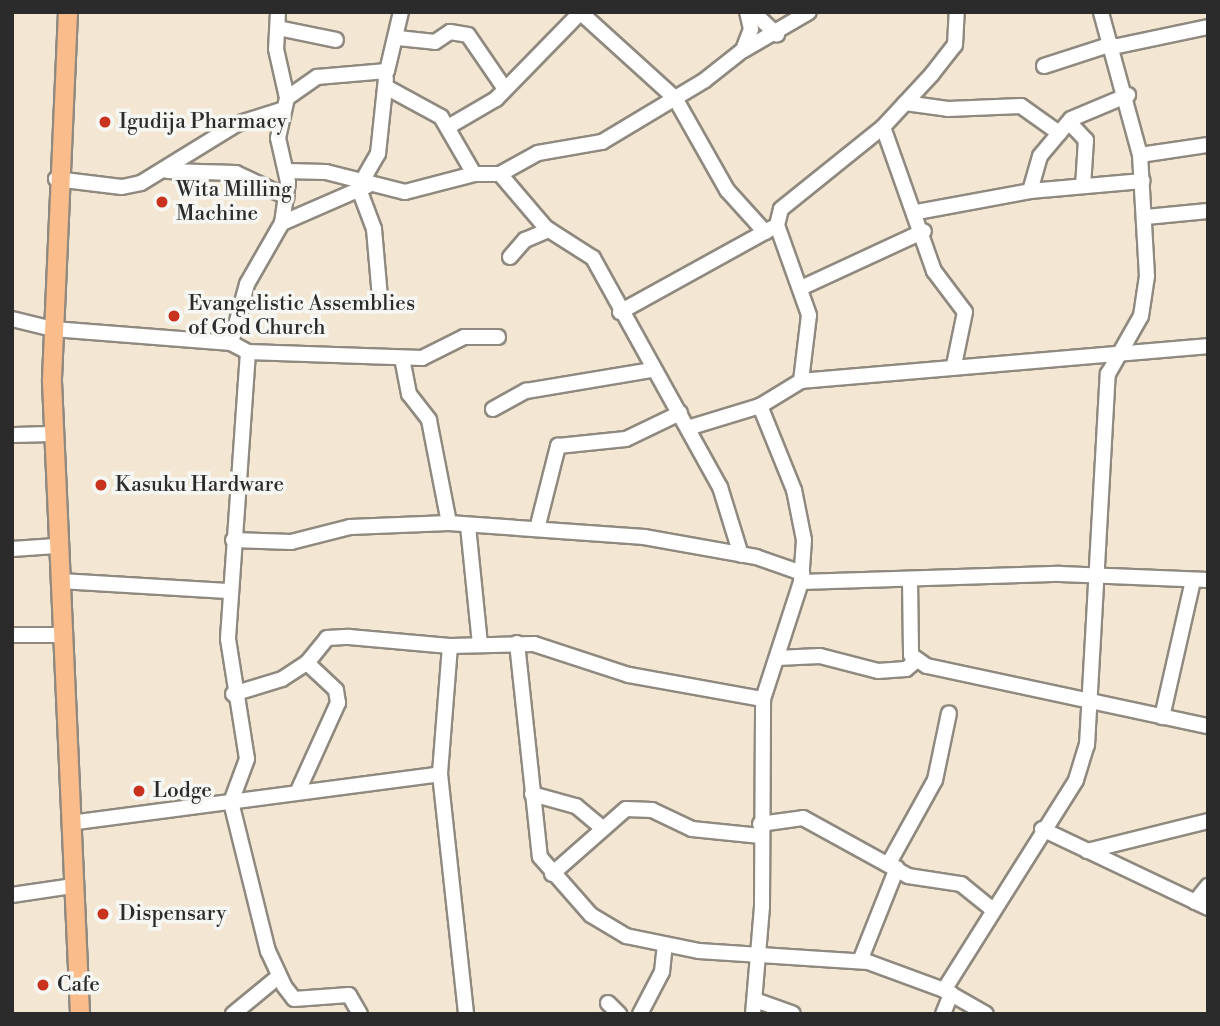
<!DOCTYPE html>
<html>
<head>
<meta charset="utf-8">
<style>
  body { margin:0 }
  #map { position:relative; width:1220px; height:1026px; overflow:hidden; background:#f3e7d3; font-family:"Libre Bodoni",serif }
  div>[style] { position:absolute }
  .roads { filter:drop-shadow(2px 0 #8f897f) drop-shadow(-2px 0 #8f897f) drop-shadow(0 2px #8f897f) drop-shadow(0 -2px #8f897f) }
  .minor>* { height:14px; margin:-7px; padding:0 7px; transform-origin:7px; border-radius:7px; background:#fff }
  .major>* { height:18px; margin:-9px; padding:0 9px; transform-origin:9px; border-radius:9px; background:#fabc8b }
  .dots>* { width:19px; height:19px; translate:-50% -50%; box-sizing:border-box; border:4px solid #f6f6f2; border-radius:50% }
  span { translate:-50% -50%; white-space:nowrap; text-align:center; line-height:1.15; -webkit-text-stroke:7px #f6f6f2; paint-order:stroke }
  .poi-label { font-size:21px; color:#2b2b2b }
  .left { translate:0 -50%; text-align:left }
  .frame { position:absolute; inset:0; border:14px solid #2b2b2b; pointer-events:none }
</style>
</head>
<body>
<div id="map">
  <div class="roads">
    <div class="minor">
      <div style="left:278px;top:12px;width:37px;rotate:93deg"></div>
      <div style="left:276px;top:49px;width:50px;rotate:77.3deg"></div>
      <div style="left:580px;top:12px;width:128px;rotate:42.2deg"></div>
      <div style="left:675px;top:98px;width:106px;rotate:60.5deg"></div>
      <div style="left:727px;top:190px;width:57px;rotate:47.9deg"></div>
      <div style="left:753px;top:12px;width:33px;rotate:43deg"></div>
      <div style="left:278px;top:28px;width:59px;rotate:11.7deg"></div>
      <div style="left:398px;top:38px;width:37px;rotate:6deg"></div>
      <div style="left:435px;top:42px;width:18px;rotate:-34deg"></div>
      <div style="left:450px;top:32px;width:18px;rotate:9deg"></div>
      <div style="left:468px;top:35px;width:65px;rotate:55.6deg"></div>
      <div style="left:1113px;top:47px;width:97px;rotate:-11.9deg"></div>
      <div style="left:744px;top:50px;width:75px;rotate:-30.3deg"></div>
      <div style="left:1044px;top:66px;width:71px;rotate:-17.9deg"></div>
      <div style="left:386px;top:87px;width:63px;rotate:28.6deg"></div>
      <div style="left:441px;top:117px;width:66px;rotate:59.9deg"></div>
      <div style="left:905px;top:103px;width:43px;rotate:7.9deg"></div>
      <div style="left:948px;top:109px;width:73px;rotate:-2.4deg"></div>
      <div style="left:1021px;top:106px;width:47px;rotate:35.4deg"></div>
      <div style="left:1069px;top:122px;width:25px;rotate:47deg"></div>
      <div style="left:1086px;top:140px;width:46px;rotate:93.7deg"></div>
      <div style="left:448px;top:127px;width:56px;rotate:-30.3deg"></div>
      <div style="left:496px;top:99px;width:120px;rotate:-45.7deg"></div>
      <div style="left:883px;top:127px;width:153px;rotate:70.5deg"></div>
      <div style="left:934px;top:271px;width:51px;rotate:52.9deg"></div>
      <div style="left:965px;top:312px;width:54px;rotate:101.7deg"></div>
      <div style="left:1140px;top:155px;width:69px;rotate:-8.4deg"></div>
      <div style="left:167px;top:171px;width:69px;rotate:1.7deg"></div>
      <div style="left:236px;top:173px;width:56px;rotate:25.2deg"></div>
      <div style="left:286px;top:171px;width:40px;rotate:1.4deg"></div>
      <div style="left:326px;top:172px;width:81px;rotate:14.2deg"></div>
      <div style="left:405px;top:192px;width:71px;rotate:-14.6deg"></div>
      <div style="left:474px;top:174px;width:26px"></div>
      <div style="left:500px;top:174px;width:71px;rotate:49.6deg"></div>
      <div style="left:546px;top:228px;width:56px;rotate:32.6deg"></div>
      <div style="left:593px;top:258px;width:262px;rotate:61deg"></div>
      <div style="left:720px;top:487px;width:71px;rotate:72.8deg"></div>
      <div style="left:500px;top:174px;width:43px;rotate:-28.9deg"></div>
      <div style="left:538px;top:153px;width:65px;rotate:-9.8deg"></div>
      <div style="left:602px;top:142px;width:120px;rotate:-31deg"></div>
      <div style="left:705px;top:80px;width:48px;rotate:-38.3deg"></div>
      <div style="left:743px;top:50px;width:22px;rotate:-69deg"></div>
      <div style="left:751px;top:29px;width:17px;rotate:-103deg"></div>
      <div style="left:56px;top:179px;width:66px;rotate:6.9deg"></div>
      <div style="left:122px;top:187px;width:19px;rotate:-12deg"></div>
      <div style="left:141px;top:183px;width:113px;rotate:-31.6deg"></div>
      <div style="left:237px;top:124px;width:49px;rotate:-17.7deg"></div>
      <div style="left:361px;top:183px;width:34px;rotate:-60deg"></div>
      <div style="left:378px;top:154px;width:76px;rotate:-84deg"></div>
      <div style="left:359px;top:189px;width:43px;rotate:69.4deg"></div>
      <div style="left:374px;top:229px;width:68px;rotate:85deg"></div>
      <div style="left:1030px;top:191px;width:36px;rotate:-74deg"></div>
      <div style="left:1040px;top:156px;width:48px;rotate:-50deg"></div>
      <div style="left:1071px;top:119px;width:62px;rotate:-22.8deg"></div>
      <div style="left:917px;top:212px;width:115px;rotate:-10.5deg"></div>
      <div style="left:1030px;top:191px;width:113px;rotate:-5.1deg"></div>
      <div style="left:1146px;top:217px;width:62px;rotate:-5.5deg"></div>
      <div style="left:282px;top:223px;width:93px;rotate:-23.5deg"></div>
      <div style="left:510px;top:257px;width:23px;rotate:-49deg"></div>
      <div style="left:525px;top:240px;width:26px;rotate:-23deg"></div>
      <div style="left:803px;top:287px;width:133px;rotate:-24.8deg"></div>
      <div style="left:620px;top:312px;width:174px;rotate:-28.9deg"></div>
      <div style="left:12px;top:319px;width:42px;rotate:13.7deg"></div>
      <div style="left:53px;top:329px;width:179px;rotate:4.5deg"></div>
      <div style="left:231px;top:343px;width:19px;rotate:28deg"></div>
      <div style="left:248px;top:352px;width:288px;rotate:94deg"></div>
      <div style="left:228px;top:639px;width:121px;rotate:81deg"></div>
      <div style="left:247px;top:759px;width:46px;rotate:110.4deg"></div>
      <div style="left:231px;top:802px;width:154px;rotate:76.1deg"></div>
      <div style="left:268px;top:951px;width:38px;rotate:65deg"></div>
      <div style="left:284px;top:986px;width:16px;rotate:52deg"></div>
      <div style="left:294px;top:999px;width:55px;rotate:-4.2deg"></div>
      <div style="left:349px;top:995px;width:22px;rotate:60deg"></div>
      <div style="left:231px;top:343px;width:61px;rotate:-74.8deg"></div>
      <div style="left:247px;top:284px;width:70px;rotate:-60.2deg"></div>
      <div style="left:282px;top:223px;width:41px;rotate:-81.7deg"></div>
      <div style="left:288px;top:182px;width:45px;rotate:-102.8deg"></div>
      <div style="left:278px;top:138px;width:41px;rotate:-77.3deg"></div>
      <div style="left:287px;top:98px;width:37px;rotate:-35deg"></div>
      <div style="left:317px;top:77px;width:70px;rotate:-4.9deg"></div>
      <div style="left:387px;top:71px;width:61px;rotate:-76.7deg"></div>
      <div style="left:248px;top:352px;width:174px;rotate:2deg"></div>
      <div style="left:422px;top:358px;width:47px;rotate:-26.6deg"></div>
      <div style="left:464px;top:337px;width:34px"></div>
      <div style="left:402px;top:358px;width:37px;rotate:79deg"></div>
      <div style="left:409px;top:394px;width:33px;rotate:52deg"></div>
      <div style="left:429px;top:420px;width:105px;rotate:79deg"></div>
      <div style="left:801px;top:381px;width:409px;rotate:-4.9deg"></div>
      <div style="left:493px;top:409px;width:38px;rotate:-29deg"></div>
      <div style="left:526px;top:391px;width:128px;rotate:-9.5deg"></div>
      <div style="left:691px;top:427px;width:72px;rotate:-16.9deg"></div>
      <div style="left:760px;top:406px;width:48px;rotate:-31.4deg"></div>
      <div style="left:801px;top:381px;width:66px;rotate:-83.1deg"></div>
      <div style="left:809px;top:315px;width:96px;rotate:-109.6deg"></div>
      <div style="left:777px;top:225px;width:16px;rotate:-76deg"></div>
      <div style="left:781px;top:209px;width:131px;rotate:-38.8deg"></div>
      <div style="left:883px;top:127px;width:72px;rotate:-47.2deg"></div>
      <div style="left:932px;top:74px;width:37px;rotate:-52deg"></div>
      <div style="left:955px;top:45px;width:33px;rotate:-87deg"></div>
      <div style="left:12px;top:435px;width:41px;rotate:-1.4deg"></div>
      <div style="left:468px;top:526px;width:119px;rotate:84.2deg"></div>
      <div style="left:537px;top:529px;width:86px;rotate:-75.8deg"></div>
      <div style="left:558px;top:446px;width:68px;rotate:-5.9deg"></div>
      <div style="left:626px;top:439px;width:60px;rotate:-25.7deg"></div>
      <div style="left:233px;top:540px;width:58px;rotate:2deg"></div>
      <div style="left:291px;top:542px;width:61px;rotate:-14.3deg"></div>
      <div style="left:350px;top:527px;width:99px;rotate:-2.3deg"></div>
      <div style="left:449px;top:523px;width:196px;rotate:4.1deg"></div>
      <div style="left:644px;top:537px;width:114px;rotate:10.1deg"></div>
      <div style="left:756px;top:557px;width:49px;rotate:19.2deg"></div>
      <div style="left:12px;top:549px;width:44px;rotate:-3.9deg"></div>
      <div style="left:910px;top:580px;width:75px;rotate:89.2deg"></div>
      <div style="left:911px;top:655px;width:19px;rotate:35deg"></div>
      <div style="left:927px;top:666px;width:287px;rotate:12.1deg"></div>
      <div style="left:59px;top:581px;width:170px;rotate:3.4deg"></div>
      <div style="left:801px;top:582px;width:259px;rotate:-1.8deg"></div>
      <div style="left:1060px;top:574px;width:148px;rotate:2.3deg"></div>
      <div style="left:12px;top:635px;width:50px"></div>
      <div style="left:517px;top:643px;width:215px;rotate:83.9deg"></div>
      <div style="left:540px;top:857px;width:77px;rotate:48.7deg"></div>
      <div style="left:591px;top:915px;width:41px;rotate:31deg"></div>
      <div style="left:626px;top:936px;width:75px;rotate:11.6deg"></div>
      <div style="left:699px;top:951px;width:169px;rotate:3.7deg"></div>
      <div style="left:868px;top:962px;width:81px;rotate:20.2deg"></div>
      <div style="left:944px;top:990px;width:48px;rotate:29.7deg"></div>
      <div style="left:450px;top:646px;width:128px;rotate:94.5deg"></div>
      <div style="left:440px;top:774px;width:241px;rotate:83.8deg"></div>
      <div style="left:777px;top:658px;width:43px;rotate:-2.7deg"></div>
      <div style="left:820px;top:656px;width:60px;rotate:14.5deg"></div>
      <div style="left:878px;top:671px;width:28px;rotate:-4deg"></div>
      <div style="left:906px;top:669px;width:13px;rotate:-39deg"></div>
      <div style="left:233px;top:694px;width:51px;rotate:-17deg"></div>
      <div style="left:282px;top:679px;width:30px;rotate:-33deg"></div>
      <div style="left:307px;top:663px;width:32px;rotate:-51deg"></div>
      <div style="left:327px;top:638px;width:22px;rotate:-3deg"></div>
      <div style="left:349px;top:637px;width:101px;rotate:5.1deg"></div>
      <div style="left:450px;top:646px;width:84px;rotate:-1.4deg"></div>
      <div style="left:534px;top:644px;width:100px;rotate:18.1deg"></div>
      <div style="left:629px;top:675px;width:136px;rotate:10.2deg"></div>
      <div style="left:1162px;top:717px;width:140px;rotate:-77.2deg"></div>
      <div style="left:298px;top:791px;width:97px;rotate:-65.6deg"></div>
      <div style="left:338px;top:703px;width:13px;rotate:-99deg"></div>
      <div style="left:336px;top:690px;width:40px;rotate:-137deg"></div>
      <div style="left:532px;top:794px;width:46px;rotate:15.3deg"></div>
      <div style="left:576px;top:806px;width:31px;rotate:40deg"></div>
      <div style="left:70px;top:823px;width:373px;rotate:-7.5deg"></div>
      <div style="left:760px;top:824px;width:43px;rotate:-7.9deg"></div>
      <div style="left:803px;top:818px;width:120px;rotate:28.9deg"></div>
      <div style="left:908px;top:876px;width:54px;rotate:8.6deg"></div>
      <div style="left:961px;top:884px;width:40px;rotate:39deg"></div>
      <div style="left:1042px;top:829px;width:184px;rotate:25.4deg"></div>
      <div style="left:1087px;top:851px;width:125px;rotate:-13.9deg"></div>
      <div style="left:889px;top:863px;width:95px;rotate:-61deg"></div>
      <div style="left:935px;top:780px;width:68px;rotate:-78.2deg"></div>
      <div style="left:552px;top:874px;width:98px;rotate:-41.3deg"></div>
      <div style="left:626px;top:809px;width:26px;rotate:2deg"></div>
      <div style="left:652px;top:810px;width:44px;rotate:25.4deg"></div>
      <div style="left:692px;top:829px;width:69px;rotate:5.8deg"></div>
      <div style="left:12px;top:895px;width:62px;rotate:-8.4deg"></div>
      <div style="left:1195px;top:902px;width:21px;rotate:-51deg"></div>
      <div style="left:860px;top:961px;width:100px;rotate:-68.3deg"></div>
      <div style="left:944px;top:990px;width:248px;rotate:-57.8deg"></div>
      <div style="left:1076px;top:780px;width:37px;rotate:-73deg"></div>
      <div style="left:1087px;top:745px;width:372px;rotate:-86.8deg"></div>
      <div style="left:1108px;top:374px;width:67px;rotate:-60.4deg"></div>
      <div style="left:1141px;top:316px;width:40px;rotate:-81.5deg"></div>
      <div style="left:1147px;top:276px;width:121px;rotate:-93.3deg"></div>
      <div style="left:1140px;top:155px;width:148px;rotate:-105.3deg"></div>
      <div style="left:758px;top:1001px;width:37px;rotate:20deg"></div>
      <div style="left:608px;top:1003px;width:16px;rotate:45deg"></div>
      <div style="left:233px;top:1014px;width:58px;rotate:-39.4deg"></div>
      <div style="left:640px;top:1014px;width:47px;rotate:-62.4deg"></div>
      <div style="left:662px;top:972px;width:27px;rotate:-84deg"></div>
      <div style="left:753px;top:1014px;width:108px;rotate:-85.2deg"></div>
      <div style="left:762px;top:906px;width:207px;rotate:-89.7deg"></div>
      <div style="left:763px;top:699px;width:123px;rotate:-72deg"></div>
      <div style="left:801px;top:582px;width:42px;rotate:-85.9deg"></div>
      <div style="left:804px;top:540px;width:51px;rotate:-101.3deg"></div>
      <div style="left:794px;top:490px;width:91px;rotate:-112deg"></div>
      <div style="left:943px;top:1014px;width:22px;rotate:-68deg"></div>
    </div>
    <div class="major">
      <div style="left:68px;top:12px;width:370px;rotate:92.5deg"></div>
      <div style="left:52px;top:382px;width:633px;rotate:87.46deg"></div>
    </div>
  </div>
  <div class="dots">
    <div style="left:105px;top:122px;background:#c8321e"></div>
    <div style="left:162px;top:202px;background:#c8321e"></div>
    <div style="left:174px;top:316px;background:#c8321e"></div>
    <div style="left:101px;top:485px;background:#c8321e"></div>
    <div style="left:139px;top:791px;background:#c8321e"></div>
    <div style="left:103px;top:914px;background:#c8321e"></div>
    <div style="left:43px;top:985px;background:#c8321e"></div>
  </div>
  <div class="poi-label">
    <span class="left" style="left:119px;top:122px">Igudija Pharmacy</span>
    <span class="left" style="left:176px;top:202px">Wita Milling<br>Machine</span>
    <span class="left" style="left:188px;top:316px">Evangelistic Assemblies<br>of God Church</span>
    <span class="left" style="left:115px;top:485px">Kasuku Hardware</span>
    <span class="left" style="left:153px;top:791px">Lodge</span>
    <span class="left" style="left:119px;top:914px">Dispensary</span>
    <span class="left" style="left:57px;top:985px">Cafe</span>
  </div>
  <div class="frame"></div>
</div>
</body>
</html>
